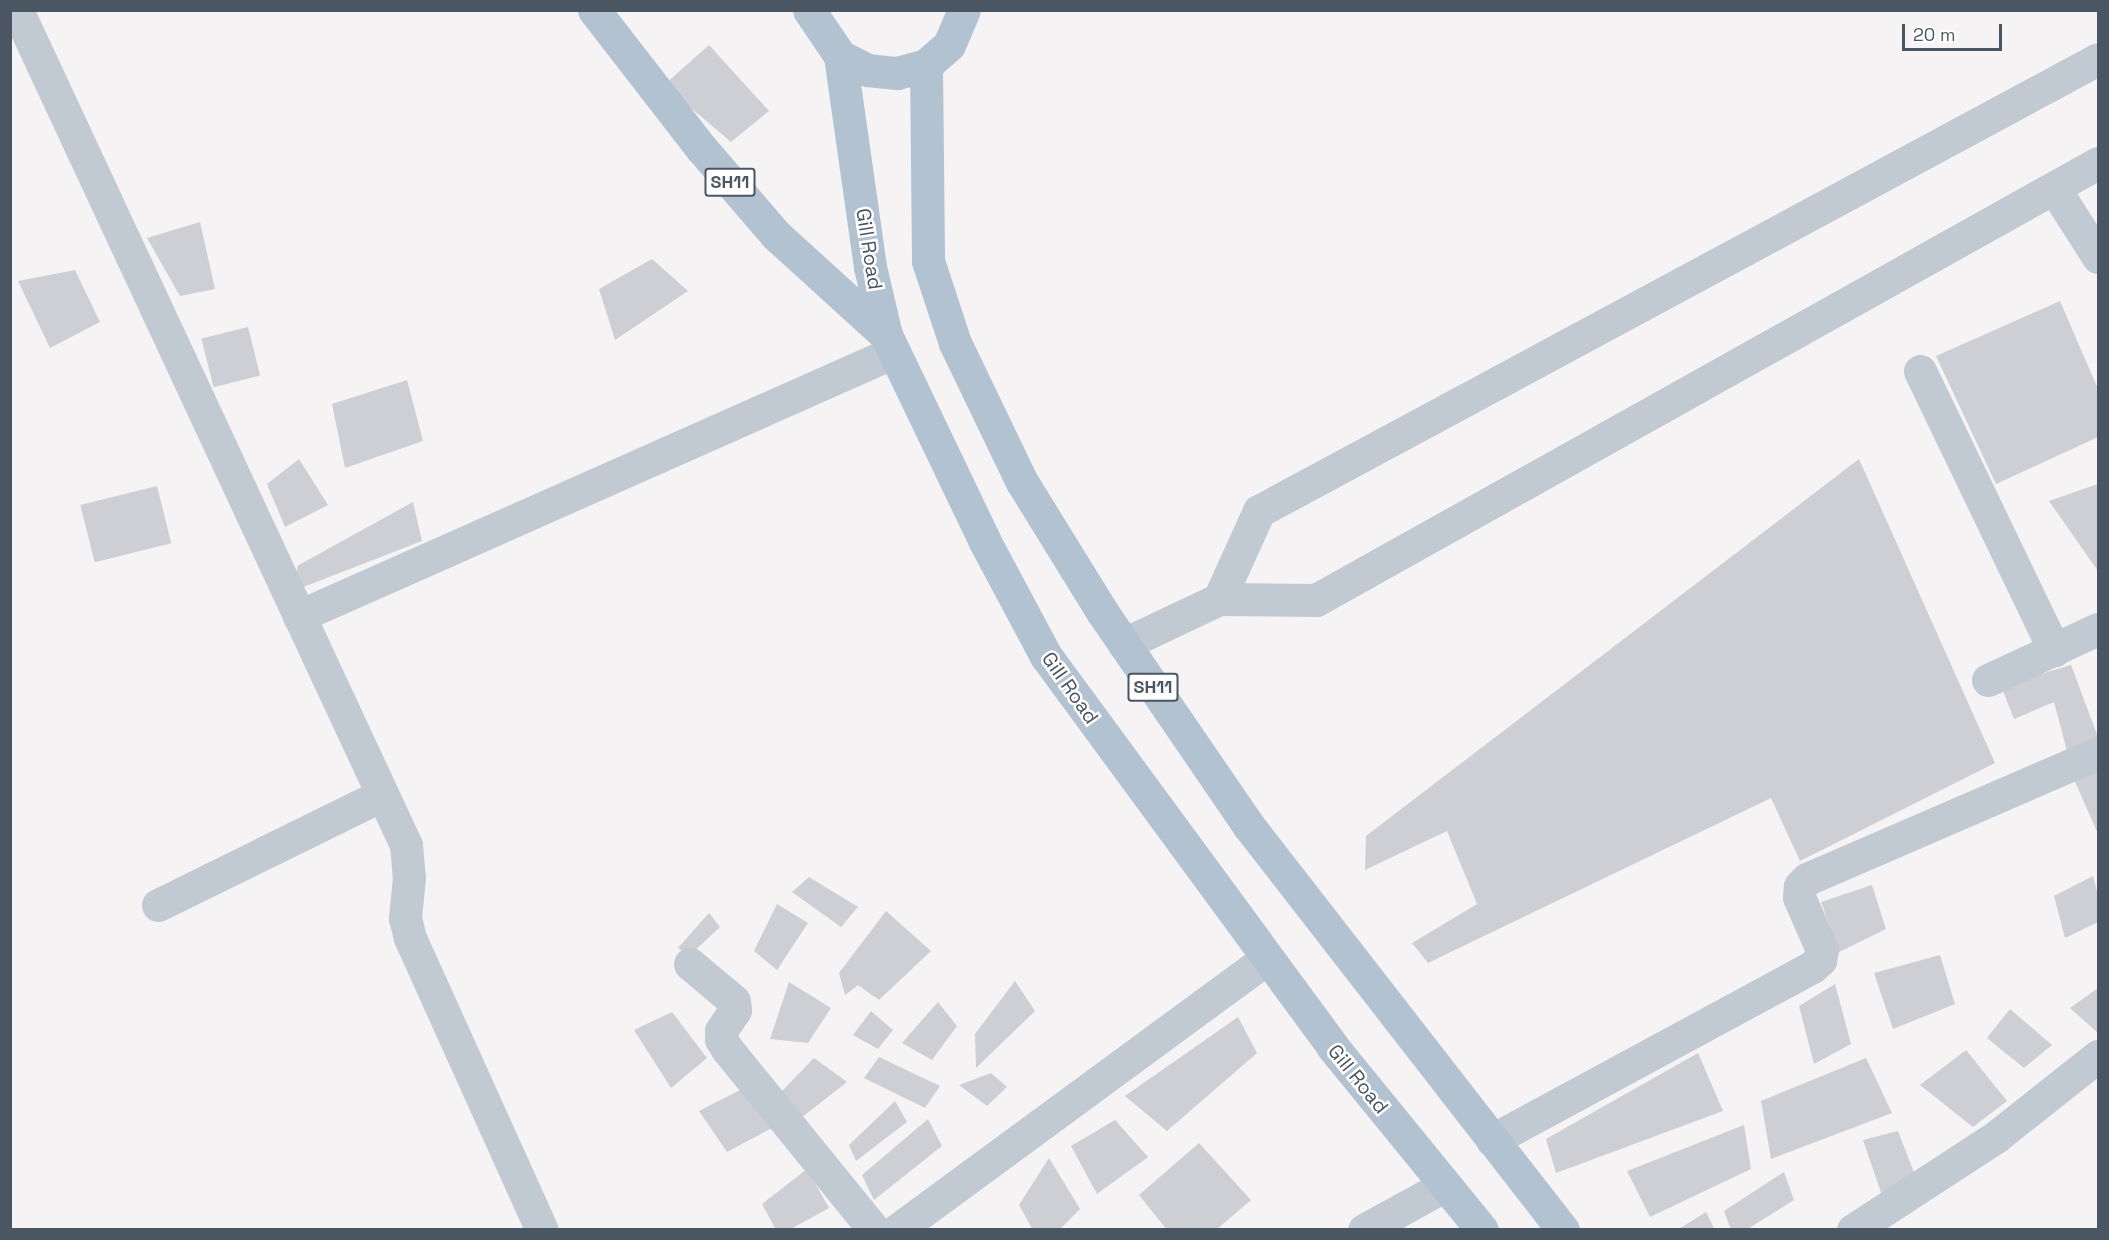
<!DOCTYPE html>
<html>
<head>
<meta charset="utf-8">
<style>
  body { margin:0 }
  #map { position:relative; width:2109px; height:1240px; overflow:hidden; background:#f5f3f3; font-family:"Space Grotesk",sans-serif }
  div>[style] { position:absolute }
  .building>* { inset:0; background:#cdcfd5; transform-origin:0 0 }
  .minor>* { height:33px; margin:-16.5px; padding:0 16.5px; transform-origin:16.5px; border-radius:16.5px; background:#c1cad2 }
  .major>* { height:33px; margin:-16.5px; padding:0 16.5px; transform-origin:16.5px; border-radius:16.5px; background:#b3c2d1 }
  span { translate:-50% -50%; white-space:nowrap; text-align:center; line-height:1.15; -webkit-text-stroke:5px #fff; paint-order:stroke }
  .shield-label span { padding:2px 4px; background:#fff; border:2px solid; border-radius:4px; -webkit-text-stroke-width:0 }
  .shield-label { font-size:18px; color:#4a5661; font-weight:700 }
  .street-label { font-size:20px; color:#4a5661 }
  .frame { position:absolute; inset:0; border:12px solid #4a5661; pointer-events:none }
  .scale { position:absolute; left:1902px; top:24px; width:100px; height:27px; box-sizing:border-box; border:3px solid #4a5661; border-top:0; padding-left:8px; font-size:18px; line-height:21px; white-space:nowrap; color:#4a5661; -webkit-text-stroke:4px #fff; paint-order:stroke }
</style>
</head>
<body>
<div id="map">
  <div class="building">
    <div style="clip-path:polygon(709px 45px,769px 111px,731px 142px,664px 85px)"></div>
    <div style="clip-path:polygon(200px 222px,215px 289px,180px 296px,147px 238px)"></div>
    <div style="clip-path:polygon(652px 259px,688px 291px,615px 340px,599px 289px)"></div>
    <div style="clip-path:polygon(75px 270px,100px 322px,50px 348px,18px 281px)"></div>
    <div style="clip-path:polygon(2060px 301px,2098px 389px,2098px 437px,1996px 484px,1936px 356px)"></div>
    <div style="left:248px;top:327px;width:50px;height:48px;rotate:76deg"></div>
    <div style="clip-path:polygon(407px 380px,423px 441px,345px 468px,332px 404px)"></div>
    <div style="clip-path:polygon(299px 459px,328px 505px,285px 527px,267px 484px)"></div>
    <div style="clip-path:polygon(1859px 459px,1995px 763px,1800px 861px,1771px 798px,1428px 963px,1412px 943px,1477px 904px,1447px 831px,1365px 870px,1366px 836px)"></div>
    <div style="clip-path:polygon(2098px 484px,2098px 571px,2049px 501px)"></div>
    <div style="left:157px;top:486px;width:59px;height:79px;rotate:76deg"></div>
    <div style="clip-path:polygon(413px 502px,422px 541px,298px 589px,297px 566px)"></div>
    <div style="clip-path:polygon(2071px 665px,2098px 737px,2067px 751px,2054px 702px,2014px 719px,2001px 686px)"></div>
    <div style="clip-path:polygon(2098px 768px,2098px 834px,2073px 777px)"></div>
    <div style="clip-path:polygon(2093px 876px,2098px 895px,2098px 922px,2065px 938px,2054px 896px)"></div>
    <div style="clip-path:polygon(809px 877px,858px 907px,841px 927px,792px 892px)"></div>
    <div style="clip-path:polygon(1872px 885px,1886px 929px,1839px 952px,1821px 902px)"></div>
    <div style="clip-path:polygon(777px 904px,808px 923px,777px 970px,754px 951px)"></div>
    <div style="clip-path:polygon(886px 911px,931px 951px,879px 1000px,858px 985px,845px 995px,839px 973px)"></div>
    <div style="clip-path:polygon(709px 913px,720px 927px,689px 956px,678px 948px)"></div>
    <div style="clip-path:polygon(1940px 955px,1955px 1004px,1893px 1029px,1874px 973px)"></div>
    <div style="clip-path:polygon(1015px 981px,1035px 1011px,976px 1068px,975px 1034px)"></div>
    <div style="clip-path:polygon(789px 982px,831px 1008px,808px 1043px,770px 1039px)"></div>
    <div style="clip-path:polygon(1835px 984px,1851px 1044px,1814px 1064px,1799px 1006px)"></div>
    <div style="clip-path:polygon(2098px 988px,2098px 1033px,2070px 1008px)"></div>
    <div style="clip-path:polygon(938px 1002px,957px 1026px,932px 1060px,902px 1043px)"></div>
    <div style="clip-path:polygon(2010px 1009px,2052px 1045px,2024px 1068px,1987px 1038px)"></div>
    <div style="clip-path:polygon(871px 1011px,893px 1030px,878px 1049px,853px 1035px)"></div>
    <div style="clip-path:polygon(672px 1012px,707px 1058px,671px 1088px,634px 1030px)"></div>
    <div style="clip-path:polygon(1238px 1017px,1257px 1053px,1167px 1131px,1125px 1096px)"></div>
    <div style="clip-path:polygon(1966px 1050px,2007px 1101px,1973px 1127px,1920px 1085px)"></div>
    <div style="clip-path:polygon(1698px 1053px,1723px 1111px,1556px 1173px,1546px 1139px)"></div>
    <div style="clip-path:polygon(879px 1057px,940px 1086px,925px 1108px,864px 1078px)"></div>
    <div style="clip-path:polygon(814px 1058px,847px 1082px,801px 1118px,778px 1095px)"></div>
    <div style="clip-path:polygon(1866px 1058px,1892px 1113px,1771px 1159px,1761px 1101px)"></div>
    <div style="clip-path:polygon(991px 1073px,1007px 1087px,987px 1106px,959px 1085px)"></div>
    <div style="clip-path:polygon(740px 1090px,772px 1128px,727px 1152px,699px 1111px)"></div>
    <div style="clip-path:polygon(895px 1101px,907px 1122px,856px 1161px,849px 1145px)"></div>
    <div style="clip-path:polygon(928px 1119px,942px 1146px,874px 1200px,862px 1175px)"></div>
    <div style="clip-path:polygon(1115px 1120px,1148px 1157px,1097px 1194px,1071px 1146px)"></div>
    <div style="clip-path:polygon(1744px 1125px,1751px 1169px,1650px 1217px,1627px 1171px)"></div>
    <div style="clip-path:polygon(1898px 1131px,1918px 1183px,1884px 1201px,1863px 1140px)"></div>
    <div style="clip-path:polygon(1199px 1143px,1251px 1200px,1216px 1230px,1167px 1230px,1139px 1195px)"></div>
    <div style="clip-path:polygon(1049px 1158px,1080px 1209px,1059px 1230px,1033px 1230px,1019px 1205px)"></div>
    <div style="clip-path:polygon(807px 1169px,829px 1208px,789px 1230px,776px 1230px,762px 1204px)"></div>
    <div style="clip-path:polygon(1784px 1172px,1794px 1200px,1746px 1230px,1731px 1230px,1724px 1211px)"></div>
    <div style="clip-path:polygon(1706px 1212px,1715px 1230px,1677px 1230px)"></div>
  </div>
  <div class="minor">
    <div style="left:17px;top:10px;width:921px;rotate:65.02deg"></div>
    <div style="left:406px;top:845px;width:32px;rotate:85deg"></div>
    <div style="left:409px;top:877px;width:41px;rotate:95.6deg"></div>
    <div style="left:405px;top:918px;width:21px;rotate:76deg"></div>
    <div style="left:410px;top:938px;width:320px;rotate:65.7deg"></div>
    <div style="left:2054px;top:188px;width:82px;rotate:57.5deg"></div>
    <div style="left:1920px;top:371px;width:310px;rotate:64.3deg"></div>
    <div style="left:1219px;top:599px;width:97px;rotate:-65.6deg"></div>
    <div style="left:1259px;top:511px;width:953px;rotate:-28.31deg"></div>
    <div style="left:299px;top:616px;width:651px;rotate:-23.93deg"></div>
    <div style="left:1124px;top:644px;width:105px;rotate:-25.3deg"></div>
    <div style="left:1219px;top:599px;width:97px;rotate:0.6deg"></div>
    <div style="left:1316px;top:600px;width:896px;rotate:-29.2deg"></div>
    <div style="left:1988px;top:680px;width:121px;rotate:-24.9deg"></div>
    <div style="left:158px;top:905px;width:250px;rotate:-26.2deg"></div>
    <div style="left:690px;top:964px;width:57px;rotate:40.1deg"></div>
    <div style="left:734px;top:1001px;width:9px;rotate:84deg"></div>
    <div style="left:735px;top:1010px;width:25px;rotate:124deg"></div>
    <div style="left:721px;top:1031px;width:8px;rotate:90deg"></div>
    <div style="left:721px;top:1039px;width:12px;rotate:59deg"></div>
    <div style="left:727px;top:1049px;width:233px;rotate:50.9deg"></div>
    <div style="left:1492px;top:1140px;width:364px;rotate:-28.4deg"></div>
    <div style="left:1812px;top:967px;width:11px;rotate:-41deg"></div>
    <div style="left:1820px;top:960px;width:10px;rotate:-79deg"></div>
    <div style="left:1822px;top:950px;width:58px;rotate:-113.5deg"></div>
    <div style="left:1799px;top:897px;width:11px;rotate:-85deg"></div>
    <div style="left:1800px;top:886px;width:10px;rotate:-45deg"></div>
    <div style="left:1807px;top:879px;width:317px;rotate:-23.4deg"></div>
    <div style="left:897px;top:1230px;width:459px;rotate:-36.3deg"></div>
    <div style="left:1364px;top:1230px;width:91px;rotate:-28.8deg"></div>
    <div style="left:1853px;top:1230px;width:172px;rotate:-33.1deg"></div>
    <div style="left:1997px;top:1136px;width:129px;rotate:-38.4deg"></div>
  </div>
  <div class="major">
    <div style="left:594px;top:10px;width:176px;rotate:52.2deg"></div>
    <div style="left:702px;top:149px;width:113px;rotate:49.3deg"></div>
    <div style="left:776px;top:235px;width:149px;rotate:42.3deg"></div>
    <div style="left:809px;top:10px;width:55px;rotate:56deg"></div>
    <div style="left:840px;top:56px;width:30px;rotate:27deg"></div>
    <div style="left:867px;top:70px;width:30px;rotate:6deg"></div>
    <div style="left:897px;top:73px;width:30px;rotate:-15deg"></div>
    <div style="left:926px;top:65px;width:30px;rotate:-41deg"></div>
    <div style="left:949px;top:45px;width:38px;rotate:-67deg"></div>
    <div style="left:840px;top:56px;width:213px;rotate:81.9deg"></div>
    <div style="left:870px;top:267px;width:70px;rotate:76.8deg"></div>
    <div style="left:886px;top:335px;width:227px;rotate:64.4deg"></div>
    <div style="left:984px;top:540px;width:132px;rotate:61.9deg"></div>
    <div style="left:1046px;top:656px;width:484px;rotate:53.7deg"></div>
    <div style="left:1332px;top:1046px;width:237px;rotate:50.8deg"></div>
    <div style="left:926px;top:65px;width:196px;rotate:89.4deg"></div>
    <div style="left:928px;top:261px;width:86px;rotate:71.8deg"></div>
    <div style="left:955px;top:343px;width:154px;rotate:64.3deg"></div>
    <div style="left:1022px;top:482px;width:154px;rotate:58.3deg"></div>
    <div style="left:1103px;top:613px;width:257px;rotate:55.6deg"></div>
    <div style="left:1248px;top:825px;width:513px;rotate:52.13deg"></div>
  </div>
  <div class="shield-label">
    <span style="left:730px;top:182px">SH11</span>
    <span style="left:1153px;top:687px">SH11</span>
  </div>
  <div class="street-label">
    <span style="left:869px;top:249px;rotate:81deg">Gill Road</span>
    <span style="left:1070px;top:688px;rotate:55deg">Gill Road</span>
    <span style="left:1358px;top:1079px;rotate:51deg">Gill Road</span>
  </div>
  <div class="frame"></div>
  <div class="scale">20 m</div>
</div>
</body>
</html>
